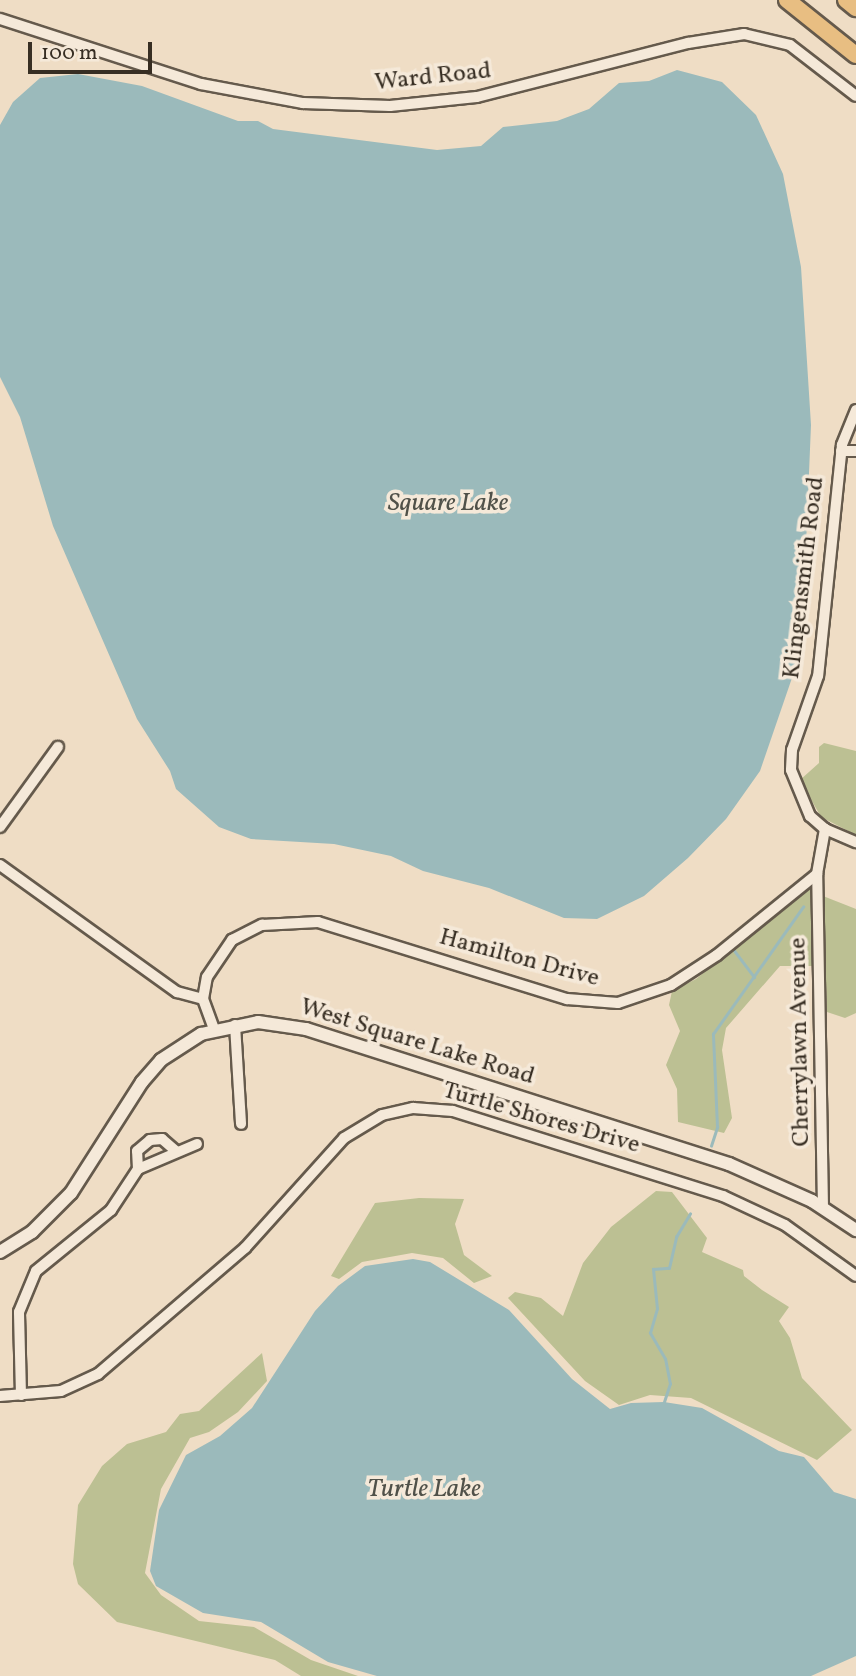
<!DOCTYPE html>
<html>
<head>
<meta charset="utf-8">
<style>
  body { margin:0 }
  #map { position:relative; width:856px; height:1676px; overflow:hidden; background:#efddc5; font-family:Vollkorn,serif }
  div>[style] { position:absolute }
  .green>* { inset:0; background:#bcc093 }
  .water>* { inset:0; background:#9bbabb }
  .stream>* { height:2.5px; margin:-1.25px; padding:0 1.25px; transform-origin:1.25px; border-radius:1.25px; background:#9bbabb }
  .roads { filter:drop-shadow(2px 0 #655a4c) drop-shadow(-2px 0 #655a4c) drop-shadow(0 2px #655a4c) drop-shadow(0 -2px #655a4c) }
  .minor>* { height:10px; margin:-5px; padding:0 5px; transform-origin:5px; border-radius:5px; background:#f5e9d9 }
  .tertiary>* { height:12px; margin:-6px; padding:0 6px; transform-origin:6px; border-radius:6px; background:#f5e9d9 }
  .trunk>* { height:16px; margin:-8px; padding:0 8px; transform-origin:8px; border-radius:8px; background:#e8be82 }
  span { translate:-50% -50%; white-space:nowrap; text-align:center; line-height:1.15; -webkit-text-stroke:7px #f5e9d9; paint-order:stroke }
  .street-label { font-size:24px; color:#372e23 }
  .water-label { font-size:26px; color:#505149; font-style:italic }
  .scale { position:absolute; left:28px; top:42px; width:124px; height:32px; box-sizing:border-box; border:4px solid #372e23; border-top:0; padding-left:9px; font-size:21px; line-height:24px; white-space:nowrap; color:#372e23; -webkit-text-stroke:5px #f5e9d9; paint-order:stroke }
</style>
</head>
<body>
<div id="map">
  <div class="green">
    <div style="clip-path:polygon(824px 743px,856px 751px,856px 835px,821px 817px,800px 780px,819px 763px,819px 747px)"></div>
    <div style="clip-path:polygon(812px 884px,814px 966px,780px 966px,726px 1028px,722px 1050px,732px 1118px,724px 1133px,678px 1122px,677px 1089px,666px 1065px,680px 1031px,669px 1005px,672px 991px,696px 979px)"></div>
    <div style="clip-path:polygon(823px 896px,856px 909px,856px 1013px,845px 1018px,827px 1012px)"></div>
    <div style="clip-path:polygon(656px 1191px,672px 1192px,707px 1238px,702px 1252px,743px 1270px,744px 1276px,762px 1290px,789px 1307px,779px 1321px,790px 1338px,802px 1378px,852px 1430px,817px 1460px,691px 1398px,650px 1395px,619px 1405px,585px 1381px,508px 1298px,515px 1292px,541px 1298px,563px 1316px,583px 1263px,611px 1227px)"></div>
    <div style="clip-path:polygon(419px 1198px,464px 1199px,455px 1224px,464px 1255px,492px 1276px,474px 1283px,443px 1258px,412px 1253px,362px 1262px,339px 1279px,331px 1276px,375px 1203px)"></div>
    <div style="clip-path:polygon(262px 1353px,267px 1381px,238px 1412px,209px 1432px,190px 1438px,161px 1489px,145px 1573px,161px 1595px,199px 1621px,254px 1627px,311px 1660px,358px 1676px,301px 1676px,275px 1660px,117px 1622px,78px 1584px,73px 1564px,78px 1505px,102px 1466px,127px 1444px,166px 1432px,180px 1414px,199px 1411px)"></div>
  </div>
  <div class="water">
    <div style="clip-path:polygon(677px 70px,722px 82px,756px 115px,783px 174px,801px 267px,811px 425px,803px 618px,793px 675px,760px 771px,726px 819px,688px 858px,644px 896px,597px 919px,564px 918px,489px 888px,423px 871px,391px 856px,334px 844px,251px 839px,219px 827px,176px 789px,170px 771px,137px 719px,53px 526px,20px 417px,0 377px,0 125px,13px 102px,40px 78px,78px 74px,142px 86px,238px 121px,258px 121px,273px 129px,437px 150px,481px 146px,503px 127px,557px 121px,589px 109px,619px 83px,649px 81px)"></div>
    <div style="clip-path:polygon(413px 1259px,430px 1262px,509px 1310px,572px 1379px,610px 1409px,631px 1403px,664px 1402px,702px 1408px,779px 1451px,804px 1457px,834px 1492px,856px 1499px,856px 1656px,811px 1676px,377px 1676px,328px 1662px,261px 1622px,203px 1613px,156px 1586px,150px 1571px,159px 1510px,186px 1455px,220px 1436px,252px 1408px,315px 1311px,338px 1286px,365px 1266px)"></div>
  </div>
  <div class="stream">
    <div style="left:734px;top:950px;width:34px;rotate:53deg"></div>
    <div style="left:711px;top:1146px;width:20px;rotate:-72deg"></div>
    <div style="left:717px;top:1127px;width:93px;rotate:-92.5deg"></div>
    <div style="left:713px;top:1034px;width:156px;rotate:-54.7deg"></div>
    <div style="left:664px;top:1402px;width:19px;rotate:-72deg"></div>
    <div style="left:670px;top:1384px;width:25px;rotate:-101deg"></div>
    <div style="left:665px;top:1359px;width:30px;rotate:-120deg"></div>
    <div style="left:650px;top:1333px;width:25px;rotate:-74deg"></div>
    <div style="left:657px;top:1309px;width:40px;rotate:-95.7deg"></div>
    <div style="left:653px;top:1269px;width:16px;rotate:-4deg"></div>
    <div style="left:669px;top:1268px;width:32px;rotate:-77deg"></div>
    <div style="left:676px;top:1237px;width:27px;rotate:-59deg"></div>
  </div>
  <div class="roads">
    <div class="minor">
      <div style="left:0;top:19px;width:211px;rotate:17.9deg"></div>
      <div style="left:201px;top:84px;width:104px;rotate:10.6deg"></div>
      <div style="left:303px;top:103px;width:87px;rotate:2deg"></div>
      <div style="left:390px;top:106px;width:87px;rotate:-5.9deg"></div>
      <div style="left:477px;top:97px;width:218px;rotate:-14.4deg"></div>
      <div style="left:688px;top:43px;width:57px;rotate:-9.1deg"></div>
      <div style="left:744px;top:34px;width:47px;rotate:13.4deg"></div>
      <div style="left:790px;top:45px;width:83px;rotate:37.7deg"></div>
      <div style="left:856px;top:410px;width:38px;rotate:112deg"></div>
      <div style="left:842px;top:445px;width:232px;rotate:95.9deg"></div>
      <div style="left:818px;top:676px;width:78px;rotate:109.4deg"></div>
      <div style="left:792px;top:750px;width:20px;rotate:93deg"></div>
      <div style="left:791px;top:770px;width:50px;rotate:67.6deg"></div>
      <div style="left:810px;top:816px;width:20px;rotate:41deg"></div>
      <div style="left:825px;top:829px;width:34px;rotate:23deg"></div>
      <div style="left:841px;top:451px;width:15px"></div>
      <div style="left:0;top:827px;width:99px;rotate:-54.1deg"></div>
      <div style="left:0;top:865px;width:218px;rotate:35.7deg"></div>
      <div style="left:177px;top:992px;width:27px;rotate:15deg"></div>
      <div style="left:235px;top:1025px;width:99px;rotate:86.5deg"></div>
      <div style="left:214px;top:1029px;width:32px;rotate:-110deg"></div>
      <div style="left:203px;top:999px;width:22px;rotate:-80deg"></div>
      <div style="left:207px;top:977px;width:45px;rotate:-56deg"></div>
      <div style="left:232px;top:940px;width:34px;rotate:-27deg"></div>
      <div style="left:262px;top:925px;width:56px;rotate:-3.1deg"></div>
      <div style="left:318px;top:922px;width:261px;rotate:17.2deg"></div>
      <div style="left:567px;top:999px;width:51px;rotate:4.5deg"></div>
      <div style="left:618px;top:1003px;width:56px;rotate:-18.8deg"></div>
      <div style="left:671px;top:985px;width:55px;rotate:-33.1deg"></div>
      <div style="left:717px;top:955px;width:129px;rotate:-39deg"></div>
      <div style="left:138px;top:1169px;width:18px;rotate:-93deg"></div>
      <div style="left:137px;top:1151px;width:17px;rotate:-40deg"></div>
      <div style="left:150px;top:1140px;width:12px;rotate:-5deg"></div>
      <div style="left:162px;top:1139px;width:18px;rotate:41deg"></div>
      <div style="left:823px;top:1208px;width:334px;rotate:-91deg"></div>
      <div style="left:817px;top:874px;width:46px;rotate:-79.9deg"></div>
      <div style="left:21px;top:1395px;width:83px;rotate:-91.4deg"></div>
      <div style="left:19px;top:1312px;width:44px;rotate:-67.5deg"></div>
      <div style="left:36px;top:1271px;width:97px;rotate:-39.1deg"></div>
      <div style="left:111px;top:1210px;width:49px;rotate:-56.6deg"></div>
      <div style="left:138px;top:1169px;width:64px;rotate:-23deg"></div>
      <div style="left:0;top:1396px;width:61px;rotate:-4.7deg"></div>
      <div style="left:61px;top:1391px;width:41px;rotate:-24.7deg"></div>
      <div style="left:98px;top:1374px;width:194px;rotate:-40.6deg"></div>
      <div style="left:245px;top:1248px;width:148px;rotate:-48deg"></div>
      <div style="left:344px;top:1138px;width:44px;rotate:-31.2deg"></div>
      <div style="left:382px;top:1115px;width:32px;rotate:-13deg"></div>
      <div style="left:413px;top:1108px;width:40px;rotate:4.3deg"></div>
      <div style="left:453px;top:1111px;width:283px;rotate:17.5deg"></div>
      <div style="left:723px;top:1196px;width:68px;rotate:25.1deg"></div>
      <div style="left:785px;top:1225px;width:87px;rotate:35.7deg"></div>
    </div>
    <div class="tertiary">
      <div style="left:0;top:1252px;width:38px;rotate:-32deg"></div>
      <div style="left:32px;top:1232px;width:55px;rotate:-45deg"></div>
      <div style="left:71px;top:1193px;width:132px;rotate:-57.4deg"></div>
      <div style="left:142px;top:1082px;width:29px;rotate:-49deg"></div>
      <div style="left:161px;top:1060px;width:48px;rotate:-33deg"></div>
      <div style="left:201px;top:1034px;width:58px;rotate:-11.9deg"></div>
      <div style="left:258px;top:1022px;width:49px;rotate:8.3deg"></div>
      <div style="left:306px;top:1029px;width:444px;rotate:17.7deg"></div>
      <div style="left:729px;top:1164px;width:91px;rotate:24deg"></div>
      <div style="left:812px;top:1201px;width:53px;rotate:33.4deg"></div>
    </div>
    <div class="trunk">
      <div style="left:787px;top:0;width:88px;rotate:38.6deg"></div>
      <div style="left:846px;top:0;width:13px;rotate:39deg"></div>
    </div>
  </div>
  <div class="street-label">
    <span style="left:433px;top:78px;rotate:-6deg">Ward Road</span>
    <span style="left:805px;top:578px;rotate:-83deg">Klingensmith Road</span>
    <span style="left:519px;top:959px;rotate:15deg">Hamilton Drive</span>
    <span style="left:801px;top:1042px;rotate:-91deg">Cherrylawn Avenue</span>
    <span style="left:417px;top:1043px;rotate:17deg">West Square Lake Road</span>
    <span style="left:541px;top:1119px;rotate:16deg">Turtle Shores Drive</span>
  </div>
  <div class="water-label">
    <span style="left:448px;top:504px">Square Lake</span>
    <span style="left:424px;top:1490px">Turtle Lake</span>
  </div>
  <div class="scale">100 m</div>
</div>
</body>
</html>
